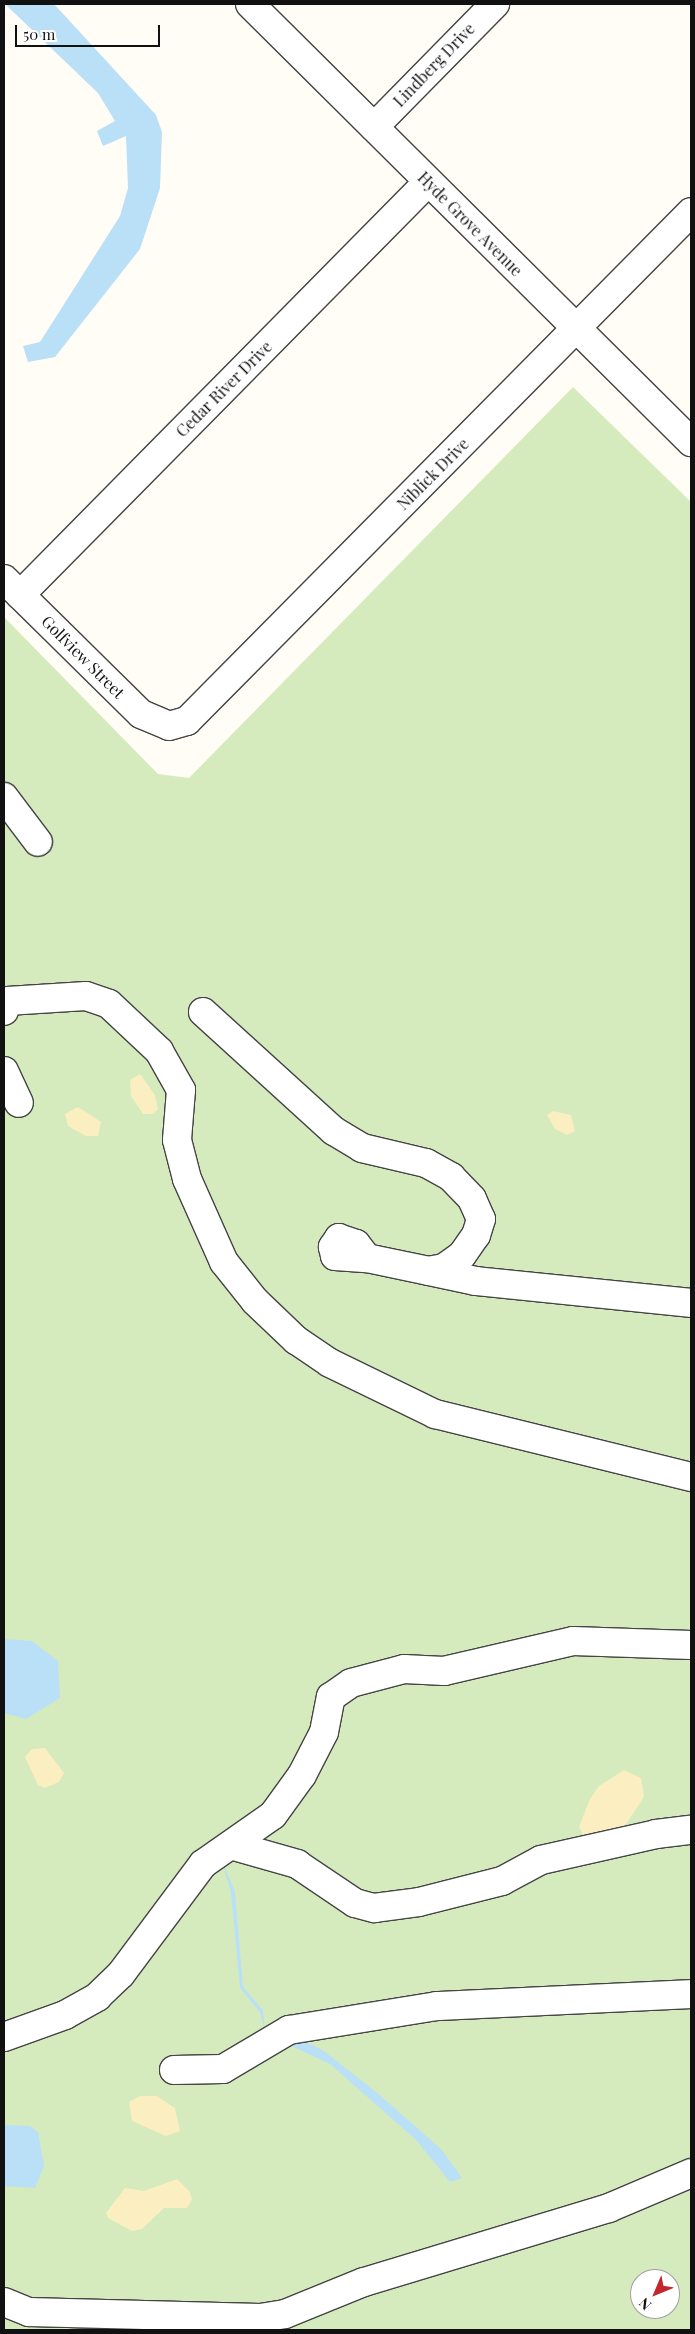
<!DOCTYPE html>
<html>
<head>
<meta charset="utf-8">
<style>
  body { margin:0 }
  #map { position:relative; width:695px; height:2334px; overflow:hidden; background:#fffdf5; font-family:"Playfair Display",serif }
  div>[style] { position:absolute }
  .green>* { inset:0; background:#d5ebbd }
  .sand>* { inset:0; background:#fbeec1 }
  .water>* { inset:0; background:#b9e0f7 }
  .roads { filter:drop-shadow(1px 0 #444) drop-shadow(-1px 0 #444) drop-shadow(0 1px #444) drop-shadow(0 -1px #444) }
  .minor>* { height:28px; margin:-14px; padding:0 14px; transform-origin:14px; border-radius:14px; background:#fff }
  span { translate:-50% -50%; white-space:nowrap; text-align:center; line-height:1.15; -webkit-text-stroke:5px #fff; paint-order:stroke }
  .street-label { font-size:16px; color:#111 }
  .frame { position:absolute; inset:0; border:5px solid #111; pointer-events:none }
  .north { position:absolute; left:630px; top:2269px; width:50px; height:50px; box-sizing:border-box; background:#fff; border:1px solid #a0a0a0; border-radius:50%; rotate:225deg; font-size:14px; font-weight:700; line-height:20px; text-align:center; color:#111 }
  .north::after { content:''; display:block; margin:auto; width:18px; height:22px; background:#c4262e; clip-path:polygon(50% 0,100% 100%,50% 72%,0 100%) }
  .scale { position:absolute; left:15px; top:25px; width:145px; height:22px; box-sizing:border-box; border:2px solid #111; border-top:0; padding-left:6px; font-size:15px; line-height:18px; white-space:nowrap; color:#111; -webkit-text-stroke:4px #fff; paint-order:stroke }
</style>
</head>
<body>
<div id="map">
  <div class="green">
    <div style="clip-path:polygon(evenodd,573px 387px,691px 502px,691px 2330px,4px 2330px,4px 617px,158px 774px,189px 778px,573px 387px,640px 2279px,670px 2279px,670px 2309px,640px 2309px,640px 2279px)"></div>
  </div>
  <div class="sand">
    <div style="clip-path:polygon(140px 1074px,155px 1095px,158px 1109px,153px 1114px,143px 1114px,131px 1096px,130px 1080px)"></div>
    <div style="clip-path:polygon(78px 1107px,101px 1122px,98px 1136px,86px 1136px,68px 1126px,65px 1114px)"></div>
    <div style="clip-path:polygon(553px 1111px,571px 1115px,575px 1131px,567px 1135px,555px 1129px,547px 1115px)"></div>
    <div style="clip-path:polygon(45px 1748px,64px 1773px,59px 1782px,45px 1788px,38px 1785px,25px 1757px,32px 1749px)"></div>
    <div style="clip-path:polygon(624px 1770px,641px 1778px,644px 1797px,620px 1833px,584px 1836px,579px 1827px,590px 1799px,599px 1786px)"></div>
    <div style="clip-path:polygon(140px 2096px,157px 2096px,175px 2108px,180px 2131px,166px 2136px,132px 2121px,129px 2102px)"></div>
    <div style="clip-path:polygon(177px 2179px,190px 2192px,192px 2200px,187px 2208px,164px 2208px,142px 2229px,132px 2231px,108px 2218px,106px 2213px,125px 2188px,144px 2191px)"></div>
  </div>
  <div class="water">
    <div style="clip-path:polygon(5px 4px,54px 4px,156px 115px,162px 132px,160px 188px,140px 249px,55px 357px,28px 362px,23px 346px,40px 342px,120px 216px,128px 188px,126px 136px,103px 146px,97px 131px,115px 121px,98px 93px)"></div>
    <div style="clip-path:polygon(4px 1639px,32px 1641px,58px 1661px,60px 1698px,26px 1719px,4px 1713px)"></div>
    <div style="clip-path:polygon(221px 1858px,235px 1892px,243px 1987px,263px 2010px,265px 2031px,260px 2012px,240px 1988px,231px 1893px)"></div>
    <div style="clip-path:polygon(297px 2037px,324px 2051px,381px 2096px,442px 2150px,462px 2178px,450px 2182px,416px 2140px,330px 2064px,283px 2042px)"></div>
    <div style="clip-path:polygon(4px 2125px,30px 2126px,38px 2132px,44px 2166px,35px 2188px,4px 2186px)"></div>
  </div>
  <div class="roads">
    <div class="minor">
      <div style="left:250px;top:4px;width:622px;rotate:44.8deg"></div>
      <div style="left:374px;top:127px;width:173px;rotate:-45.5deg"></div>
      <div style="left:4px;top:579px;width:192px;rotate:44.6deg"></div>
      <div style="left:141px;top:714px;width:30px;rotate:23deg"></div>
      <div style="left:169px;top:726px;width:19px;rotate:-16deg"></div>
      <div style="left:187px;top:721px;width:716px;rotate:-45.28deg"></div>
      <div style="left:20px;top:595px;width:581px;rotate:-45.35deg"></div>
      <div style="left:4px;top:797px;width:56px;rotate:52.9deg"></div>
      <div style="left:4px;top:1011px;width:10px;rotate:-73deg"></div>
      <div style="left:7px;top:1001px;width:79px;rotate:-3.6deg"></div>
      <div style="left:86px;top:996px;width:24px;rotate:19deg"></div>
      <div style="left:109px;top:1004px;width:69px;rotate:43.2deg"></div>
      <div style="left:159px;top:1051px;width:45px;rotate:60.6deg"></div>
      <div style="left:181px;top:1090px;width:50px;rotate:94.6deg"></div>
      <div style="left:177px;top:1140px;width:40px;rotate:75.6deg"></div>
      <div style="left:187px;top:1179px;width:91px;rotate:66deg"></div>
      <div style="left:224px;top:1262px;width:50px;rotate:51.5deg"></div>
      <div style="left:255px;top:1301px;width:57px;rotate:43.6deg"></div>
      <div style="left:296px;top:1340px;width:41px;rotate:34.1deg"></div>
      <div style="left:330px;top:1363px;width:117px;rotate:25.9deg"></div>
      <div style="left:435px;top:1414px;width:264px;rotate:13.8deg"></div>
      <div style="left:203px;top:1012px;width:177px;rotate:42.3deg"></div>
      <div style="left:334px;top:1131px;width:33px;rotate:31deg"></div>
      <div style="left:362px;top:1148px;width:66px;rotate:13.2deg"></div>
      <div style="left:426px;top:1163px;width:29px;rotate:29deg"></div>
      <div style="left:451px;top:1177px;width:30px;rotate:46deg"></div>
      <div style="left:472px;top:1199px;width:22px;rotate:66deg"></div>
      <div style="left:481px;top:1219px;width:17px;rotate:107deg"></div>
      <div style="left:476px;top:1235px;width:24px;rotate:125deg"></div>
      <div style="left:462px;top:1255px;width:22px;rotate:144deg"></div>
      <div style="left:444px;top:1268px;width:15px;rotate:169deg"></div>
      <div style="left:429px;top:1271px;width:63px;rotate:-168.2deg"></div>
      <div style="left:367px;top:1258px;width:18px;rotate:-128deg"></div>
      <div style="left:356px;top:1244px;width:18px;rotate:-161deg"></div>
      <div style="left:339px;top:1238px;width:11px;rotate:124deg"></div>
      <div style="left:333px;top:1247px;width:9px;rotate:77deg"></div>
      <div style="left:335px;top:1256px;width:32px;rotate:4deg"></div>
      <div style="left:4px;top:1071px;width:35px;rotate:65deg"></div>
      <div style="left:429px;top:1271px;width:48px;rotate:12deg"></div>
      <div style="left:476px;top:1281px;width:216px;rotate:5.8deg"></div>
      <div style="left:234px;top:1846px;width:66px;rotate:15.9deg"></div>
      <div style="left:297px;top:1864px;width:70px;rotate:33.9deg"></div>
      <div style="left:355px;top:1903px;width:20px;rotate:15deg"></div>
      <div style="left:374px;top:1908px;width:45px;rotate:-7.6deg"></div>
      <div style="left:419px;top:1902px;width:86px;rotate:-14.2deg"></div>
      <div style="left:502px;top:1881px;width:44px;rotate:-28.3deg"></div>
      <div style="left:541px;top:1860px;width:118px;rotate:-12.7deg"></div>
      <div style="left:656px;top:1834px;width:35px;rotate:-7deg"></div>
      <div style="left:4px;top:2037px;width:65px;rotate:-19.8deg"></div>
      <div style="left:65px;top:2015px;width:37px;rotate:-29deg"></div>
      <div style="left:97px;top:1997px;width:33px;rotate:-44deg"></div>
      <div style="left:121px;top:1974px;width:137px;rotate:-53.3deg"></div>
      <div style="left:203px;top:1864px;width:85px;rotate:-35deg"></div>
      <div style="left:273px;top:1815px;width:49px;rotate:-54.1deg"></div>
      <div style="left:302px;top:1775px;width:48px;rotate:-62.9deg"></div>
      <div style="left:324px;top:1732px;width:36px;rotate:-79deg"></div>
      <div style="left:331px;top:1697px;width:24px;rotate:-35deg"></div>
      <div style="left:351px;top:1683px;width:55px;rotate:-14.8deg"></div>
      <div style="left:404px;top:1669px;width:40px;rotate:2.9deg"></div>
      <div style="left:444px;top:1671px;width:132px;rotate:-13.1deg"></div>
      <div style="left:573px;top:1641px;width:118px;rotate:1.9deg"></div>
      <div style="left:174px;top:2070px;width:49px;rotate:-1.2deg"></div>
      <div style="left:223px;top:2069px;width:77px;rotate:-30.6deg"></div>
      <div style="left:289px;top:2030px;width:150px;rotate:-9.2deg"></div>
      <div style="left:437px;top:2006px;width:254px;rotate:-2.7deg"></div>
      <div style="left:4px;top:2302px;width:27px;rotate:22deg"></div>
      <div style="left:29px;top:2312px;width:231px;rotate:1.5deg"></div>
      <div style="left:260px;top:2318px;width:25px;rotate:-9deg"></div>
      <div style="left:285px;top:2314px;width:85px;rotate:-22.1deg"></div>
      <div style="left:364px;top:2282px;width:256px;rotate:-16.8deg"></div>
      <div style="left:609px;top:2208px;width:89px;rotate:-23.1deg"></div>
    </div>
  </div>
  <div class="street-label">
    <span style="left:434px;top:65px;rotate:-46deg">Lindberg Drive</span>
    <span style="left:470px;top:224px;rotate:45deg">Hyde Grove Avenue</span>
    <span style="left:224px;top:389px;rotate:-45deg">Cedar River Drive</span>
    <span style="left:433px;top:474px;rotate:-45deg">Niblick Drive</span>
    <span style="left:83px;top:657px;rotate:45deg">Golfview Street</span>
  </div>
  <div class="frame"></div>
  <div class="north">N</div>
  <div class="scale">50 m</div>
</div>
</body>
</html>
